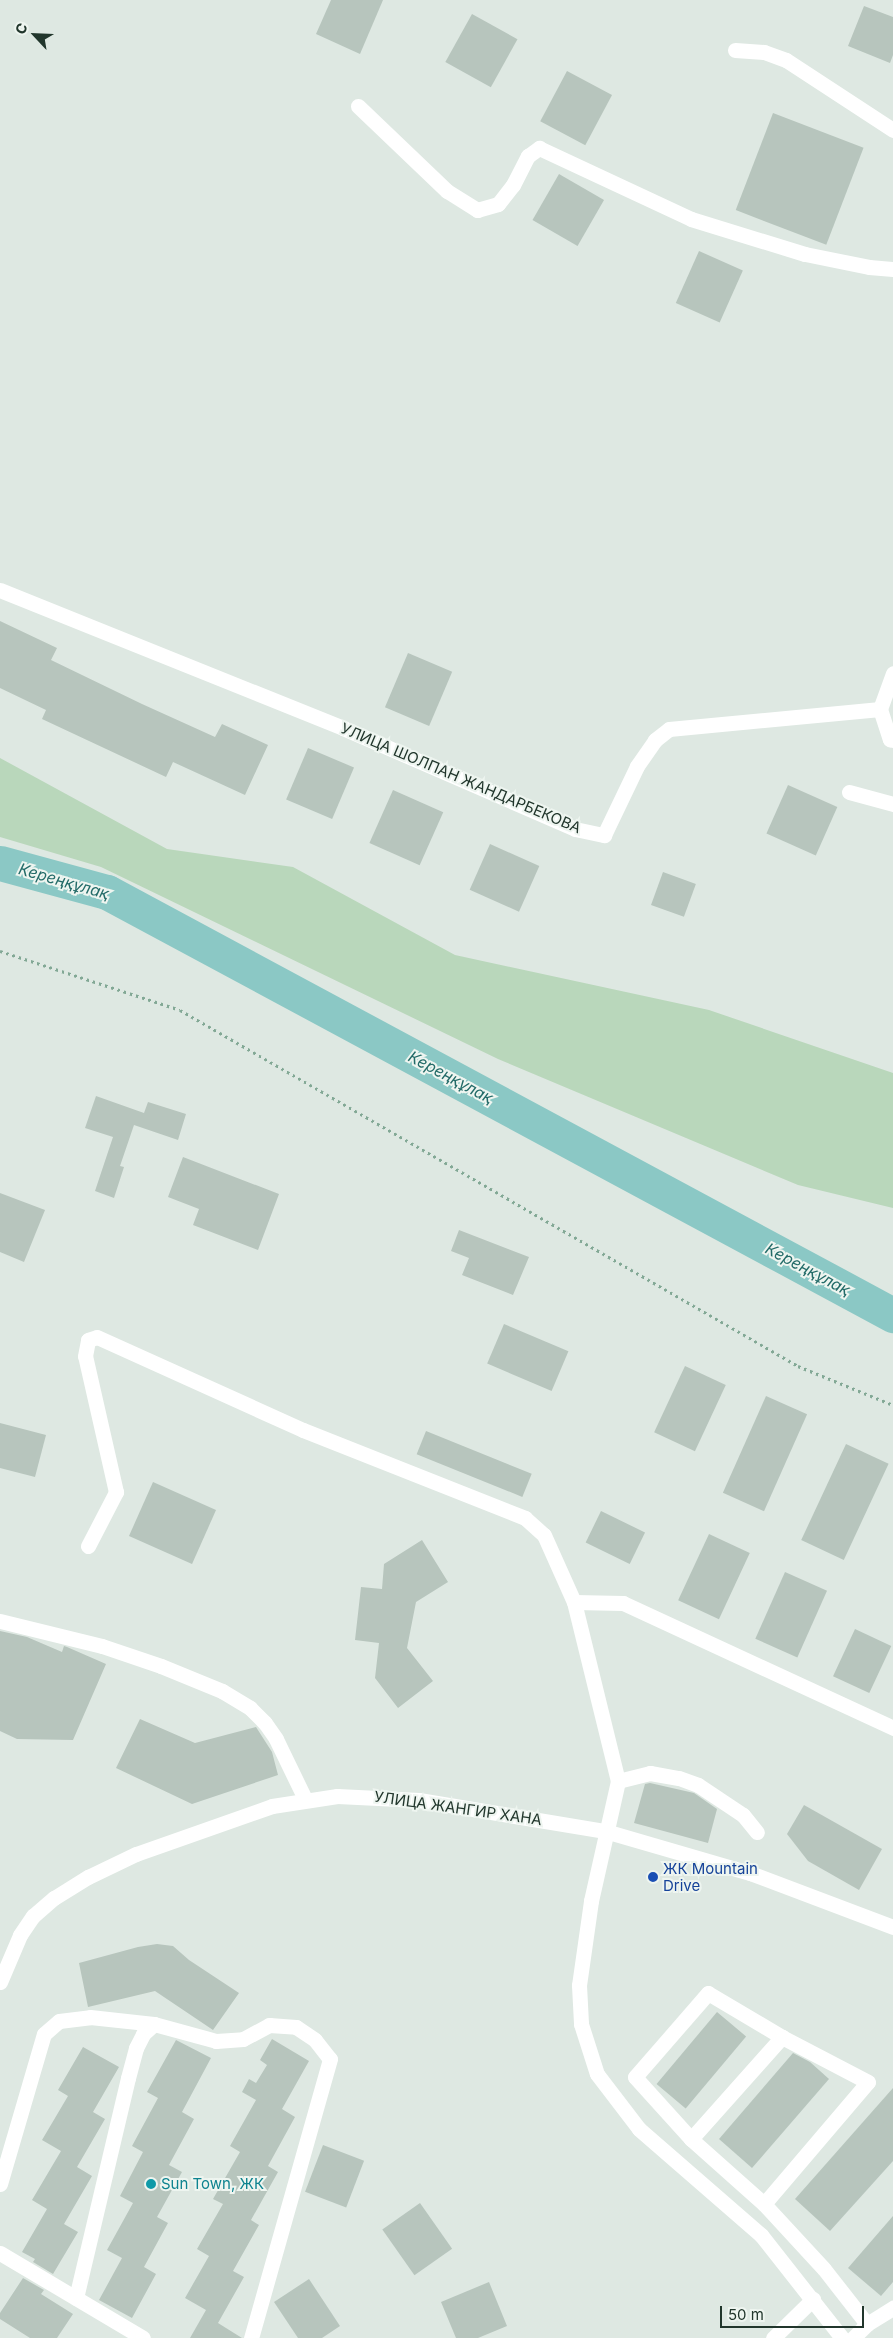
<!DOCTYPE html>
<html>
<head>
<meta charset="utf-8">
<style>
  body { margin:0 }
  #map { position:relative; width:893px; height:2338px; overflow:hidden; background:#dee8e2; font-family:Inter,sans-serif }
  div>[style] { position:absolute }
  .green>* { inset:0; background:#b9d7bb }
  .river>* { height:35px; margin:-17.5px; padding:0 17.5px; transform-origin:17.5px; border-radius:17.5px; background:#8bc8c5 }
  .building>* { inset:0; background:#b7c5bd; transform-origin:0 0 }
  .path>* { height:3px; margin-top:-1.5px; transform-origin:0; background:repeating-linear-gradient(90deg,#82a895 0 2.5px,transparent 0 6.5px) }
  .minor>* { height:15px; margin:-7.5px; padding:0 7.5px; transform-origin:7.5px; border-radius:7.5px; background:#fff }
  .dots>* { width:14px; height:14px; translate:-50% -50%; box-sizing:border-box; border:2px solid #eef5f0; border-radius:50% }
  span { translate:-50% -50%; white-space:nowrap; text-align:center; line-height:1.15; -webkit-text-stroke:4px #eef5f0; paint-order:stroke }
  .street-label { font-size:15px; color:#21362c }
  .transit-label { font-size:15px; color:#164399 }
  .left { translate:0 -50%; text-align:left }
  .culture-label { font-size:15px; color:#0d838f }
  .water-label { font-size:16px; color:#236b68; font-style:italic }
  .north { position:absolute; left:10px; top:10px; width:50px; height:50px; -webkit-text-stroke:4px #eef5f0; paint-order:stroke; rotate:295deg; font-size:14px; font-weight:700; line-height:20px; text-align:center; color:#21362c }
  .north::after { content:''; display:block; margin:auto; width:18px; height:22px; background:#21362c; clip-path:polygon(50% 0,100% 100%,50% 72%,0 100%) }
  .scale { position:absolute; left:720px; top:2306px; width:144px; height:22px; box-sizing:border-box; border:2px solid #21362c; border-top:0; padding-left:6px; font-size:15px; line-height:18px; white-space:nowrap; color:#21362c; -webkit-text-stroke:4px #eef5f0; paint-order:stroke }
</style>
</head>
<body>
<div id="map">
  <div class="green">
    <div style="clip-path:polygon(0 758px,167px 849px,293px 867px,455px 955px,709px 1010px,893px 1073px,893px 1208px,798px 1185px,498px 1059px,101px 867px,0 837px)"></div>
  </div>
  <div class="river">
    <div style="left:0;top:863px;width:111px;rotate:15.2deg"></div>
    <div style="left:107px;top:892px;width:893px;rotate:28.29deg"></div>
  </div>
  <div class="building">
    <div style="clip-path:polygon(331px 0,383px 0,360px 54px,316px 34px)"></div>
    <div style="clip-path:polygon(864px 6px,893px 17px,893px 55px,890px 63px,848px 46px)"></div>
    <div style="left:472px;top:14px;width:52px;height:55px;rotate:29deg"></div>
    <div style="left:567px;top:71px;width:51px;height:57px;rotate:28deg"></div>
    <div style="left:773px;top:113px;width:97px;height:104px;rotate:21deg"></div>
    <div style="left:559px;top:174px;width:52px;height:53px;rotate:30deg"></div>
    <div style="left:699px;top:251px;width:48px;height:57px;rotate:24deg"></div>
    <div style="clip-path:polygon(0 621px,57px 648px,51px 660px,142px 704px,215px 737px,222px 724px,268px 745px,245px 795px,173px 762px,166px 777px,42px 719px,46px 710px,0 688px)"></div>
    <div style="left:408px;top:653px;width:48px;height:59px;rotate:23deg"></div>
    <div style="left:308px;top:748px;width:50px;height:56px;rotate:23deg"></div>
    <div style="left:788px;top:785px;width:54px;height:53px;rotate:24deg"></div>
    <div style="left:393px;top:790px;width:55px;height:58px;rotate:24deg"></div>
    <div style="left:490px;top:844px;width:54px;height:50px;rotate:24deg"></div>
    <div style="left:663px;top:872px;width:35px;height:35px;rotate:20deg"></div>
    <div style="clip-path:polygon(96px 1096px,144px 1113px,148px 1102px,186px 1114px,178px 1140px,134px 1125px,120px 1166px,124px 1167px,114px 1198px,95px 1191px,113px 1137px,85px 1128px)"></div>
    <div style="clip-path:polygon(183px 1157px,279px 1194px,258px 1250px,193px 1225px,199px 1209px,168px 1197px)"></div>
    <div style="clip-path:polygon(0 1193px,45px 1210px,24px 1262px,0 1252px)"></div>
    <div style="clip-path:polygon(459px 1230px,529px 1257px,513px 1295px,462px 1275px,469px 1258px,451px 1251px)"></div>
    <div style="left:504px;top:1324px;width:70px;height:43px;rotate:23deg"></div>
    <div style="left:685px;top:1366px;width:45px;height:73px;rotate:25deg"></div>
    <div style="left:766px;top:1396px;width:45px;height:106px;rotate:24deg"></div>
    <div style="clip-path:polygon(0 1423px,46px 1435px,35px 1477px,0 1468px)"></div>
    <div style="left:426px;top:1431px;width:114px;height:25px;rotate:22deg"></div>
    <div style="left:846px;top:1444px;width:47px;height:106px;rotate:25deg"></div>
    <div style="left:153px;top:1482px;width:69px;height:59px;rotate:24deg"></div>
    <div style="left:601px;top:1511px;width:49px;height:35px;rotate:26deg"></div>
    <div style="left:709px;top:1534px;width:45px;height:73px;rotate:25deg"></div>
    <div style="clip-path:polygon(422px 1540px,448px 1582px,416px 1602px,407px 1648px,433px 1681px,398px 1708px,375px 1678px,379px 1643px,355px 1640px,361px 1587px,382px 1589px,384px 1564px)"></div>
    <div style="left:785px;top:1572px;width:46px;height:73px;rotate:24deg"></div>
    <div style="left:855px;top:1629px;width:40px;height:52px;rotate:25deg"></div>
    <div style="clip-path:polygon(0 1631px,27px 1637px,62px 1652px,64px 1646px,67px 1647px,106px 1664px,73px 1740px,17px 1739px,0 1731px)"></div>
    <div style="clip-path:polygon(140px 1719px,195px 1743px,256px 1727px,272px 1752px,278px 1775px,192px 1804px,116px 1768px)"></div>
    <div style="clip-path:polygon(650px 1783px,694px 1793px,717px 1809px,708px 1843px,634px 1823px,645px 1784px)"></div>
    <div style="clip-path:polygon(804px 1805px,882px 1849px,859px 1890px,808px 1861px,787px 1834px)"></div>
    <div style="clip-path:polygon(157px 1944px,173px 1946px,189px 1960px,239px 1993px,213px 2030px,155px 1991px,88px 2007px,79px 1963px,138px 1947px)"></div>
    <div style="left:717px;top:2012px;width:38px;height:94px;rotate:40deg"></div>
    <div style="clip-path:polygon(272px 2039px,309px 2061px,282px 2109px,295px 2117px,268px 2166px,278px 2172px,251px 2220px,259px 2225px,233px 2271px,244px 2277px,218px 2323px,242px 2338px,190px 2338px,206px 2310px,185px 2298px,209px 2256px,197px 2249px,223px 2204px,213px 2199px,240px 2152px,230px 2146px,256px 2100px,242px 2092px,249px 2079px,256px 2083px,267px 2065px,260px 2060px)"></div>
    <div style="clip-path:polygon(176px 2040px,211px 2058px,182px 2112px,194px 2119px,169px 2165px,182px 2172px,157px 2217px,168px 2223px,144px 2267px,156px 2274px,132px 2318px,99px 2300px,122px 2258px,107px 2250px,133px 2203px,120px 2196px,143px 2152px,132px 2146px,158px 2098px,147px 2092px)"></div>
    <div style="clip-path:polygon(83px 2047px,119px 2067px,93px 2112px,105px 2119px,77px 2167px,92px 2176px,64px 2224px,78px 2232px,53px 2274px,33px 2262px,35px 2259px,22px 2252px,47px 2209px,32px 2200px,61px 2151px,42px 2140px,68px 2096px,58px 2090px)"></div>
    <div style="clip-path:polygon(793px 2053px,810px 2062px,829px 2079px,752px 2168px,719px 2139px)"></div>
    <div style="clip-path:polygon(893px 2088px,893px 2161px,830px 2231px,795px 2199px)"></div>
    <div style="left:323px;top:2145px;width:44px;height:50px;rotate:21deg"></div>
    <div style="left:420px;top:2203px;width:56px;height:46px;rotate:55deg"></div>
    <div style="clip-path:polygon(893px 2216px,893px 2282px,881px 2296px,848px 2268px)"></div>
    <div style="clip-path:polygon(23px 2278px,44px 2290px,41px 2294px,73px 2314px,57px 2338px,30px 2338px,0 2319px,0 2313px)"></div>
    <div style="clip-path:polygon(309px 2279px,340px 2326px,322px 2338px,298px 2338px,274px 2302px)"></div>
    <div style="clip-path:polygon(489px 2282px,507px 2326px,478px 2338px,456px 2338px,441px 2302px)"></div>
  </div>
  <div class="path">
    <div style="left:0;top:951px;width:189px;rotate:18.1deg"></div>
    <div style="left:180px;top:1010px;width:713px;rotate:29.94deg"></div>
    <div style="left:798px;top:1366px;width:103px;rotate:22.3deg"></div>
  </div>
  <div class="minor">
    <div style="left:735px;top:50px;width:29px;rotate:4deg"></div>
    <div style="left:764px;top:52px;width:23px;rotate:20deg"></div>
    <div style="left:786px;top:60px;width:128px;rotate:33.2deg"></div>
    <div style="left:358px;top:106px;width:123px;rotate:43.7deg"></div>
    <div style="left:447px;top:191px;width:36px;rotate:32deg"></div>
    <div style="left:477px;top:210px;width:22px;rotate:-16deg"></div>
    <div style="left:498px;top:204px;width:24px;rotate:-52deg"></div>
    <div style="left:513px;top:185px;width:33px;rotate:-63deg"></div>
    <div style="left:528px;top:156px;width:14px;rotate:-36deg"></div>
    <div style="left:539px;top:148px;width:168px;rotate:25deg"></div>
    <div style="left:691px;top:219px;width:119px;rotate:17.1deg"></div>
    <div style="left:805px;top:254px;width:65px;rotate:11.5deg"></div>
    <div style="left:869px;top:267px;width:24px;rotate:5deg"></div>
    <div style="left:0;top:590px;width:370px;rotate:21.9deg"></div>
    <div style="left:343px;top:728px;width:253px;rotate:23.5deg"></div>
    <div style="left:575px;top:829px;width:30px;rotate:12deg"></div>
    <div style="left:604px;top:835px;width:76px;rotate:-64.4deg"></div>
    <div style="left:637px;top:766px;width:32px;rotate:-55deg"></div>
    <div style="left:655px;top:740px;width:18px;rotate:-38deg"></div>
    <div style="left:669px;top:729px;width:212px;rotate:-5.4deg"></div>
    <div style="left:880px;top:709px;width:38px;rotate:-70deg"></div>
    <div style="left:880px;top:709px;width:32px;rotate:72deg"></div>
    <div style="left:890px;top:739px;width:3px;rotate:18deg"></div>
    <div style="left:849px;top:792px;width:46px;rotate:15.3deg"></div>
    <div style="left:88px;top:1546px;width:61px;rotate:-62.6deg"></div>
    <div style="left:116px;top:1492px;width:139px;rotate:-102.8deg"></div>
    <div style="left:85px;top:1356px;width:16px;rotate:-79deg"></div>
    <div style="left:88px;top:1340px;width:9px;rotate:-18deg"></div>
    <div style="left:97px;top:1337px;width:226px;rotate:24.3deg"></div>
    <div style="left:303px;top:1430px;width:239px;rotate:21.6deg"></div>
    <div style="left:525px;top:1518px;width:25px;rotate:42deg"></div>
    <div style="left:544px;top:1535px;width:73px;rotate:65.9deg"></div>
    <div style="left:574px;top:1602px;width:184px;rotate:76.2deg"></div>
    <div style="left:618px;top:1781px;width:123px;rotate:102.7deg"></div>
    <div style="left:591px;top:1901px;width:85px;rotate:98.1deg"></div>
    <div style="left:579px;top:1985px;width:39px;rotate:87deg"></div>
    <div style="left:581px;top:2024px;width:52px;rotate:72.3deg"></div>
    <div style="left:597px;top:2074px;width:69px;rotate:52.6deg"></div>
    <div style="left:639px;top:2129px;width:162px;rotate:41deg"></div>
    <div style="left:761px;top:2235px;width:131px;rotate:51.8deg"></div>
    <div style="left:574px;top:1602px;width:49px;rotate:1.2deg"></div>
    <div style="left:623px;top:1603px;width:298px;rotate:24.8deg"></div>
    <div style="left:0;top:1621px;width:105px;rotate:13.8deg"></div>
    <div style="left:102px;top:1646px;width:62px;rotate:18.7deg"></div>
    <div style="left:161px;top:1666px;width:66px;rotate:22.3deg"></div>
    <div style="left:222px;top:1691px;width:33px;rotate:31deg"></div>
    <div style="left:250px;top:1708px;width:21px;rotate:45deg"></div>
    <div style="left:265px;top:1723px;width:19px;rotate:55deg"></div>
    <div style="left:276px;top:1739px;width:67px;rotate:64.2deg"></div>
    <div style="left:618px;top:1781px;width:33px;rotate:-14deg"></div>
    <div style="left:650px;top:1773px;width:29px;rotate:10deg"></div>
    <div style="left:679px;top:1778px;width:20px;rotate:20deg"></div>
    <div style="left:698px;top:1785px;width:54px;rotate:33.7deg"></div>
    <div style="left:743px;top:1815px;width:22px;rotate:51deg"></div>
    <div style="left:0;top:1982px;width:51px;rotate:-66.9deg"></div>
    <div style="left:20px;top:1935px;width:23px;rotate:-56deg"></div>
    <div style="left:33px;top:1916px;width:28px;rotate:-41deg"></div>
    <div style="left:54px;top:1898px;width:40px;rotate:-32deg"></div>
    <div style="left:88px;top:1877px;width:53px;rotate:-25.6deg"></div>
    <div style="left:136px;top:1854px;width:144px;rotate:-19.4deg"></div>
    <div style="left:272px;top:1806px;width:66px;rotate:-8.7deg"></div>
    <div style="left:337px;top:1796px;width:82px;rotate:2.8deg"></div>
    <div style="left:419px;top:1800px;width:189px;rotate:9.5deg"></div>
    <div style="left:605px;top:1831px;width:151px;rotate:16.2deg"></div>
    <div style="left:750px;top:1873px;width:153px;rotate:20.7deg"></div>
    <div style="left:691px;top:2139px;width:137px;rotate:-48.3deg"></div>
    <div style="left:0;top:2184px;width:156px;rotate:-73.7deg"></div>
    <div style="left:44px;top:2034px;width:20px;rotate:-41deg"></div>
    <div style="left:59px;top:2021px;width:31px;rotate:-7deg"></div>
    <div style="left:90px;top:2017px;width:64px;rotate:6.2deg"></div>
    <div style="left:764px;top:2204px;width:160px;rotate:-49.6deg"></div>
    <div style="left:868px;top:2082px;width:97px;rotate:-152.4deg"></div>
    <div style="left:782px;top:2037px;width:86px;rotate:-149.3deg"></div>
    <div style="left:708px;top:1993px;width:111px;rotate:131deg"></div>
    <div style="left:635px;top:2077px;width:84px;rotate:47.9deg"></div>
    <div style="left:691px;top:2139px;width:98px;rotate:41.7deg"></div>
    <div style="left:764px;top:2204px;width:88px;rotate:47.3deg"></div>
    <div style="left:824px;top:2269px;width:70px;rotate:52deg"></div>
    <div style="left:0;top:2253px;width:166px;rotate:30.7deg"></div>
    <div style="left:76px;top:2298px;width:226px;rotate:-76.7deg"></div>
    <div style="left:128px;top:2078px;width:31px;rotate:-75deg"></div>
    <div style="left:136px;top:2048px;width:16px;rotate:-63deg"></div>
    <div style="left:143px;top:2034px;width:15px;rotate:-42deg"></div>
    <div style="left:154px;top:2024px;width:64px;rotate:15.3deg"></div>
    <div style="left:216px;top:2041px;width:27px;rotate:-4deg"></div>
    <div style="left:243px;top:2039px;width:30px;rotate:-28deg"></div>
    <div style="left:269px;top:2025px;width:27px;rotate:4deg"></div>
    <div style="left:296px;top:2027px;width:23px;rotate:34deg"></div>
    <div style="left:315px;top:2040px;width:24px;rotate:52deg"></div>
    <div style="left:330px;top:2059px;width:290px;rotate:105.8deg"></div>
    <div style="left:773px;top:2338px;width:56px;rotate:-44.3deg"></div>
    <div style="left:853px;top:2338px;width:20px;rotate:-45deg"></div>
    <div style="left:867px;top:2324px;width:31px;rotate:-32deg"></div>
  </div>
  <div class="dots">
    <div style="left:653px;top:1877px;background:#1a4fb4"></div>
    <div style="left:151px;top:2184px;background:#0f9aa8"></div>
  </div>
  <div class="street-label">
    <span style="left:461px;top:778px;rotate:23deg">УЛИЦА ШОЛПАН ЖАНДАРБЕКОВА</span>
    <span style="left:458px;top:1808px;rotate:8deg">УЛИЦА ЖАНГИР ХАНА</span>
  </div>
  <div class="transit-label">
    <span class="left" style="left:663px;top:1877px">ЖК Mountain<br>Drive</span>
  </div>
  <div class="culture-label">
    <span class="left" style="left:161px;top:2184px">Sun Town, ЖК</span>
  </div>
  <div class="water-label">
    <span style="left:64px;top:881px;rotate:16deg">Кереңқұлақ</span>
    <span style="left:451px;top:1077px;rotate:28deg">Кереңқұлақ</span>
    <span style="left:808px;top:1269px;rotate:28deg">Кереңқұлақ</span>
  </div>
  <div class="north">С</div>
  <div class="scale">50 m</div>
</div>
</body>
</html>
